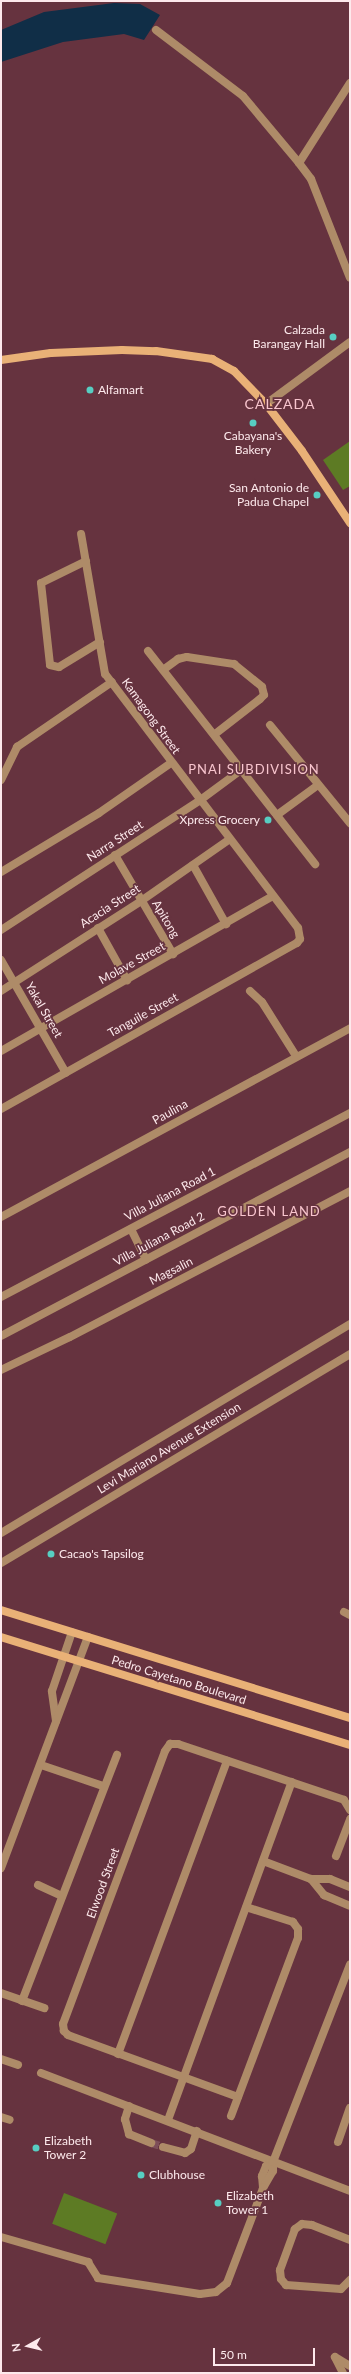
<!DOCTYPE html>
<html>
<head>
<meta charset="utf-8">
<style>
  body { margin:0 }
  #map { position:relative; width:351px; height:2374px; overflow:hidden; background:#66333f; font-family:Lato,sans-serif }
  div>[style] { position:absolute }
  .green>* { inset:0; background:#5d7b24; transform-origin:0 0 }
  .water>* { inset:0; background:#102e47 }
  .minor-tunnel>* { height:8px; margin-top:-4px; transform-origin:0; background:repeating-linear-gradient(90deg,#7d4e59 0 8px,transparent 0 12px) }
  .minor>* { height:8px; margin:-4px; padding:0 4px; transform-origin:4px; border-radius:4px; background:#ae8b68 }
  .tertiary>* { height:8px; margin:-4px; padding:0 4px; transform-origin:4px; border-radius:4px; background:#ae8b68 }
  .secondary>* { height:8px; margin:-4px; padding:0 4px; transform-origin:4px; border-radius:4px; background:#e9b177 }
  .dots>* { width:11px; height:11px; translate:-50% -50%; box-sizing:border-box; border:2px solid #66333f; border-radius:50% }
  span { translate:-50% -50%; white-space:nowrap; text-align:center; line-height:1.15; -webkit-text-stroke:3.5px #66333f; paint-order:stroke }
  .poi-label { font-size:12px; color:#fde9ec }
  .right { translate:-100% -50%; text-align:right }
  .left { translate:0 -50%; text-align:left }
  .street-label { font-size:12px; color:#fde9ec }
  .neighbourhood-label { font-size:13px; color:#f8c5ce; letter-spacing:1px }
  .quarter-label { font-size:14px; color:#f8c5ce; letter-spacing:1px }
  .frame { position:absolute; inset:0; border:2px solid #fde9ec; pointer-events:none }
  .north { position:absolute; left:8px; top:2326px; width:40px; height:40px; -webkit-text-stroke:3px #66333f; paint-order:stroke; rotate:262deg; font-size:11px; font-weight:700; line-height:16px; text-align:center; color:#fde9ec }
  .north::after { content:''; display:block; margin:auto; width:14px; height:18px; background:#fde9ec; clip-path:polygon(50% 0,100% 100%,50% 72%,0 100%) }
  .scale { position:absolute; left:213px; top:2348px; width:102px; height:18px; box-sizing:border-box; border:2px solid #fde9ec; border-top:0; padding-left:5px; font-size:12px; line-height:14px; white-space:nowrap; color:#fde9ec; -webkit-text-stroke:3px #66333f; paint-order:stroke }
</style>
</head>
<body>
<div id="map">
  <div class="green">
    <div style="clip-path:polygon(350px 441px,350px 486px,343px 490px,323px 460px)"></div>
    <div style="left:64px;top:2193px;width:57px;height:33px;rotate:21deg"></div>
  </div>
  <div class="water">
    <div style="clip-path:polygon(114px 3px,140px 4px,160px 15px,144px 40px,124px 34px,63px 42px,1px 62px,1px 30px,44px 12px)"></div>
  </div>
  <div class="minor-tunnel">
    <div style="left:151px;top:2143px;width:13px;rotate:18deg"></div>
  </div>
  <div class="minor">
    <div style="left:156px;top:30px;width:109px;rotate:37.2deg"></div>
    <div style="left:243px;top:96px;width:87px;rotate:50.1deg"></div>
    <div style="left:299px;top:163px;width:20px;rotate:53deg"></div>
    <div style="left:311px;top:179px;width:106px;rotate:68.5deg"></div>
    <div style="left:299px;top:163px;width:95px;rotate:-57.5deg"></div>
    <div style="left:86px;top:561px;width:50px;rotate:153.9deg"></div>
    <div style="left:41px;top:583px;width:82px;rotate:83.7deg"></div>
    <div style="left:50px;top:665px;width:9px;rotate:13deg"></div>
    <div style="left:59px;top:667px;width:48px;rotate:-31.4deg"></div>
    <div style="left:148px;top:651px;width:271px;rotate:51.9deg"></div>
    <div style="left:163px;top:670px;width:19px;rotate:-36deg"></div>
    <div style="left:178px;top:659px;width:9px;rotate:-13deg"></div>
    <div style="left:187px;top:657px;width:48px;rotate:8.5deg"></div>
    <div style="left:234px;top:664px;width:36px;rotate:39deg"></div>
    <div style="left:262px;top:687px;width:8px;rotate:76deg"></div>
    <div style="left:264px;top:695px;width:6px;rotate:135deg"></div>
    <div style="left:260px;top:699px;width:58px;rotate:142deg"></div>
    <div style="left:270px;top:725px;width:127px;rotate:50.8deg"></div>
    <div style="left:1px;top:780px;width:37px;rotate:-64deg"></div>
    <div style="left:17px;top:747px;width:115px;rotate:-34.4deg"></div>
    <div style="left:277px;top:815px;width:51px;rotate:-36.2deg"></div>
    <div style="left:115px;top:855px;width:115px;rotate:59.6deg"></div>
    <div style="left:193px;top:865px;width:68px;rotate:60.8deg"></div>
    <div style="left:1px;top:872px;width:114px;rotate:-31deg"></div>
    <div style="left:99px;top:813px;width:88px;rotate:-34.8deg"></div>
    <div style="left:98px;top:928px;width:60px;rotate:60.9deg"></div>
    <div style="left:1px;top:930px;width:236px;rotate:-33.1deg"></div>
    <div style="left:199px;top:801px;width:52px;rotate:-36.4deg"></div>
    <div style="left:1px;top:960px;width:130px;rotate:60.1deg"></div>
    <div style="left:1px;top:991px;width:166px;rotate:-32.7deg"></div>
    <div style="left:141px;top:901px;width:108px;rotate:-34.9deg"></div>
    <div style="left:250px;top:991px;width:16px;rotate:43deg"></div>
    <div style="left:262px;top:1002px;width:64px;rotate:57.8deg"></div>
    <div style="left:1px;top:1051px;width:313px;rotate:-29.7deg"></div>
    <div style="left:1px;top:1109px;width:339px;rotate:-29.3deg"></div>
    <div style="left:297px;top:943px;width:5px;rotate:-53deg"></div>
    <div style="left:300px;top:939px;width:11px;rotate:-100deg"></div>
    <div style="left:298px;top:928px;width:319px;rotate:-127.2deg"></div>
    <div style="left:105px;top:674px;width:142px;rotate:-99.7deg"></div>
    <div style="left:1px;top:1217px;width:397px;rotate:-28.4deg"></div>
    <div style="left:131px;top:1229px;width:34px;rotate:64deg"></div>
    <div style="left:1px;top:1297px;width:395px;rotate:-27.8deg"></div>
    <div style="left:1px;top:1336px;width:395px;rotate:-27.8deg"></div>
    <div style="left:1px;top:1370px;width:76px;rotate:-25.6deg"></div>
    <div style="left:70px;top:1337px;width:316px;rotate:-27.5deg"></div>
    <div style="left:1px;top:1533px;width:407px;rotate:-30.9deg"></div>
    <div style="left:1px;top:1563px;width:407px;rotate:-30.9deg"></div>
    <div style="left:344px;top:1612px;width:7px;rotate:27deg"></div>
    <div style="left:56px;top:1721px;width:30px;rotate:-98deg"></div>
    <div style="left:52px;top:1691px;width:62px;rotate:-71.3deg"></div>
    <div style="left:41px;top:1765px;width:65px;rotate:18.7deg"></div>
    <div style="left:336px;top:1856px;width:40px;rotate:-69deg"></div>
    <div style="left:263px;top:1861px;width:51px;rotate:20.6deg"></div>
    <div style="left:311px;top:1879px;width:19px"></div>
    <div style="left:330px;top:1879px;width:22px;rotate:22deg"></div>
    <div style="left:1px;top:1868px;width:247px;rotate:-69.4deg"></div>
    <div style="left:311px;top:1879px;width:21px;rotate:51deg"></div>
    <div style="left:324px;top:1895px;width:28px;rotate:23deg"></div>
    <div style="left:38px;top:1885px;width:26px;rotate:25deg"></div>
    <div style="left:1px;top:1993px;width:46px;rotate:19.2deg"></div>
    <div style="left:22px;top:2001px;width:264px;rotate:-68.9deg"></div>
    <div style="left:118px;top:2054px;width:313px;rotate:-69.6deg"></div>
    <div style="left:1px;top:2059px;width:18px;rotate:19deg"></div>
    <div style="left:41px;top:2073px;width:331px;rotate:20.9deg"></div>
    <div style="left:238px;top:2097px;width:181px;rotate:-160deg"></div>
    <div style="left:68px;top:2035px;width:6px;rotate:-135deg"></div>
    <div style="left:64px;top:2031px;width:7px;rotate:-98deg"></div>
    <div style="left:63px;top:2024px;width:291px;rotate:-69.5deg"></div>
    <div style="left:165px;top:1751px;width:9px;rotate:-54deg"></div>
    <div style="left:170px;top:1744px;width:8px"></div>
    <div style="left:178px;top:1744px;width:175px;rotate:18.6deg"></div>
    <div style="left:344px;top:1800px;width:12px;rotate:59deg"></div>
    <div style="left:129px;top:2106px;width:14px;rotate:107deg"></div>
    <div style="left:125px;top:2119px;width:16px;rotate:75deg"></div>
    <div style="left:129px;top:2134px;width:24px;rotate:22deg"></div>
    <div style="left:231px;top:2116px;width:190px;rotate:-69.4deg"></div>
    <div style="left:298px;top:1938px;width:9px;rotate:-90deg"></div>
    <div style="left:298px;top:1929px;width:9px;rotate:-126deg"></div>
    <div style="left:293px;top:1922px;width:49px;rotate:-162.3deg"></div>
    <div style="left:1px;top:2117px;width:9px;rotate:18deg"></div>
    <div style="left:168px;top:2120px;width:360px;rotate:-69.9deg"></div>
    <div style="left:338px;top:2142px;width:36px;rotate:-71deg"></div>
    <div style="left:163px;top:2147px;width:23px;rotate:15deg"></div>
    <div style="left:185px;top:2153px;width:7px;rotate:-34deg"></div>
    <div style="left:191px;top:2149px;width:19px;rotate:-72deg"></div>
    <div style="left:273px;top:2162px;width:8px;rotate:150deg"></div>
    <div style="left:266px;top:2166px;width:11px;rotate:112deg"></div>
    <div style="left:262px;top:2176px;width:12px;rotate:85deg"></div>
    <div style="left:263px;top:2188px;width:20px;rotate:-60deg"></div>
    <div style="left:273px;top:2171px;width:9px;rotate:-90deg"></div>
    <div style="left:273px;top:2162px;width:212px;rotate:-68.7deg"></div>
    <div style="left:1px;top:2237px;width:91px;rotate:16deg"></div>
    <div style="left:88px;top:2262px;width:19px;rotate:58deg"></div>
    <div style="left:98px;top:2278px;width:103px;rotate:8.9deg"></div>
    <div style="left:200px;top:2294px;width:16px;rotate:-7deg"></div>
    <div style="left:216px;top:2292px;width:14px;rotate:-39deg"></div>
    <div style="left:227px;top:2283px;width:102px;rotate:-69.2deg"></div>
    <div style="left:350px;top:2240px;width:41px;rotate:-158.5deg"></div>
    <div style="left:312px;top:2225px;width:10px;rotate:-174deg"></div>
    <div style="left:302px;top:2224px;width:9px;rotate:144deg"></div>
    <div style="left:295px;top:2229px;width:44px;rotate:110.1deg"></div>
    <div style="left:280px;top:2270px;width:9px;rotate:84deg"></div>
    <div style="left:281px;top:2279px;width:8px;rotate:50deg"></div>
    <div style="left:286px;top:2285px;width:55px;rotate:4.2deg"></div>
    <div style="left:341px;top:2289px;width:13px;rotate:-45deg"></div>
    <div style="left:343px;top:2373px;width:18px;rotate:-117deg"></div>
    <div style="left:335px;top:2357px;width:17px;rotate:31deg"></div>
  </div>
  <div class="tertiary">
    <div style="left:266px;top:404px;width:104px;rotate:-36.4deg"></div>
  </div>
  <div class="secondary">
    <div style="left:1px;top:360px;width:50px;rotate:-8deg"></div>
    <div style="left:51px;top:353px;width:71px;rotate:-2.4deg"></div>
    <div style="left:122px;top:350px;width:34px;rotate:2deg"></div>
    <div style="left:156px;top:351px;width:57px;rotate:8.1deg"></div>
    <div style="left:212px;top:359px;width:25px;rotate:29deg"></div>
    <div style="left:234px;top:371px;width:46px;rotate:45.9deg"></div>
    <div style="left:266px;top:404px;width:59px;rotate:52.5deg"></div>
    <div style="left:302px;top:451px;width:87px;rotate:56.3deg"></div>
    <div style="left:1px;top:1610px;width:365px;rotate:17.2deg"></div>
    <div style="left:1px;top:1637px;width:365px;rotate:17.2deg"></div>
  </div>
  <div class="dots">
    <div style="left:333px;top:337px;background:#57cec2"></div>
    <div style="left:90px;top:390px;background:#57cec2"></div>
    <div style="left:253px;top:423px;background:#57cec2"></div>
    <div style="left:317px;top:495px;background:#57cec2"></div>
    <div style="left:268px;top:820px;background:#57cec2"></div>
    <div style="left:51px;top:1554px;background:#57cec2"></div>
    <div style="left:36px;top:2148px;background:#57cec2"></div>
    <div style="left:141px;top:2175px;background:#57cec2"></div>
    <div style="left:218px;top:2203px;background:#57cec2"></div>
  </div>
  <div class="poi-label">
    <span class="right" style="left:325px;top:337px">Calzada<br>Barangay Hall</span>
    <span class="left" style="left:98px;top:390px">Alfamart</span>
    <span style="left:253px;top:443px">Cabayana's<br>Bakery</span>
    <span class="right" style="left:309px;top:495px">San Antonio de<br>Padua Chapel</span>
    <span class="right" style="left:260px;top:820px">Xpress Grocery</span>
    <span class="left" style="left:59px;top:1554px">Cacao's Tapsilog</span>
    <span class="left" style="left:44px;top:2148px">Elizabeth<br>Tower 2</span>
    <span class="left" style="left:149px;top:2175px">Clubhouse</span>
    <span class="left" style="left:226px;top:2203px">Elizabeth<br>Tower 1</span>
  </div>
  <div class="street-label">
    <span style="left:151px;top:716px;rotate:54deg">Kamagong Street</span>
    <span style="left:115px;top:841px;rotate:-33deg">Narra Street</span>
    <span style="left:110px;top:906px;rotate:-33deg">Acacia Street</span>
    <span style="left:166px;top:919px;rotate:59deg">Apitong</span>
    <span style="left:132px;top:963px;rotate:-29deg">Molave Street</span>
    <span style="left:44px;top:1010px;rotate:60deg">Yakal Street</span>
    <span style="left:143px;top:1015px;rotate:-29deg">Tanguile Street</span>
    <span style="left:170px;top:1112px;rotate:-29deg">Paulina</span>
    <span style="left:170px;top:1194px;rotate:-28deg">Villa Juliana Road 1</span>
    <span style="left:159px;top:1239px;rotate:-28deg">Villa Juliana Road 2</span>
    <span style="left:171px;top:1271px;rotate:-27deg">Magsalin</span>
    <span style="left:169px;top:1448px;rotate:-31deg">Levi Mariano Avenue Extension</span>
    <span style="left:179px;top:1680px;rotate:17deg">Pedro Cayetano Boulevard</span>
    <span style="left:103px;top:1883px;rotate:-70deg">Elwood Street</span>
  </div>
  <div class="neighbourhood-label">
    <span style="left:254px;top:769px">PNAI SUBDIVISION</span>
    <span style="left:269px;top:1211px">GOLDEN LAND</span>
  </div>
  <div class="quarter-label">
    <span style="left:280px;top:404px">CALZADA</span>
  </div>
  <div class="frame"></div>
  <div class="north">N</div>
  <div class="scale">50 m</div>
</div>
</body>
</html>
